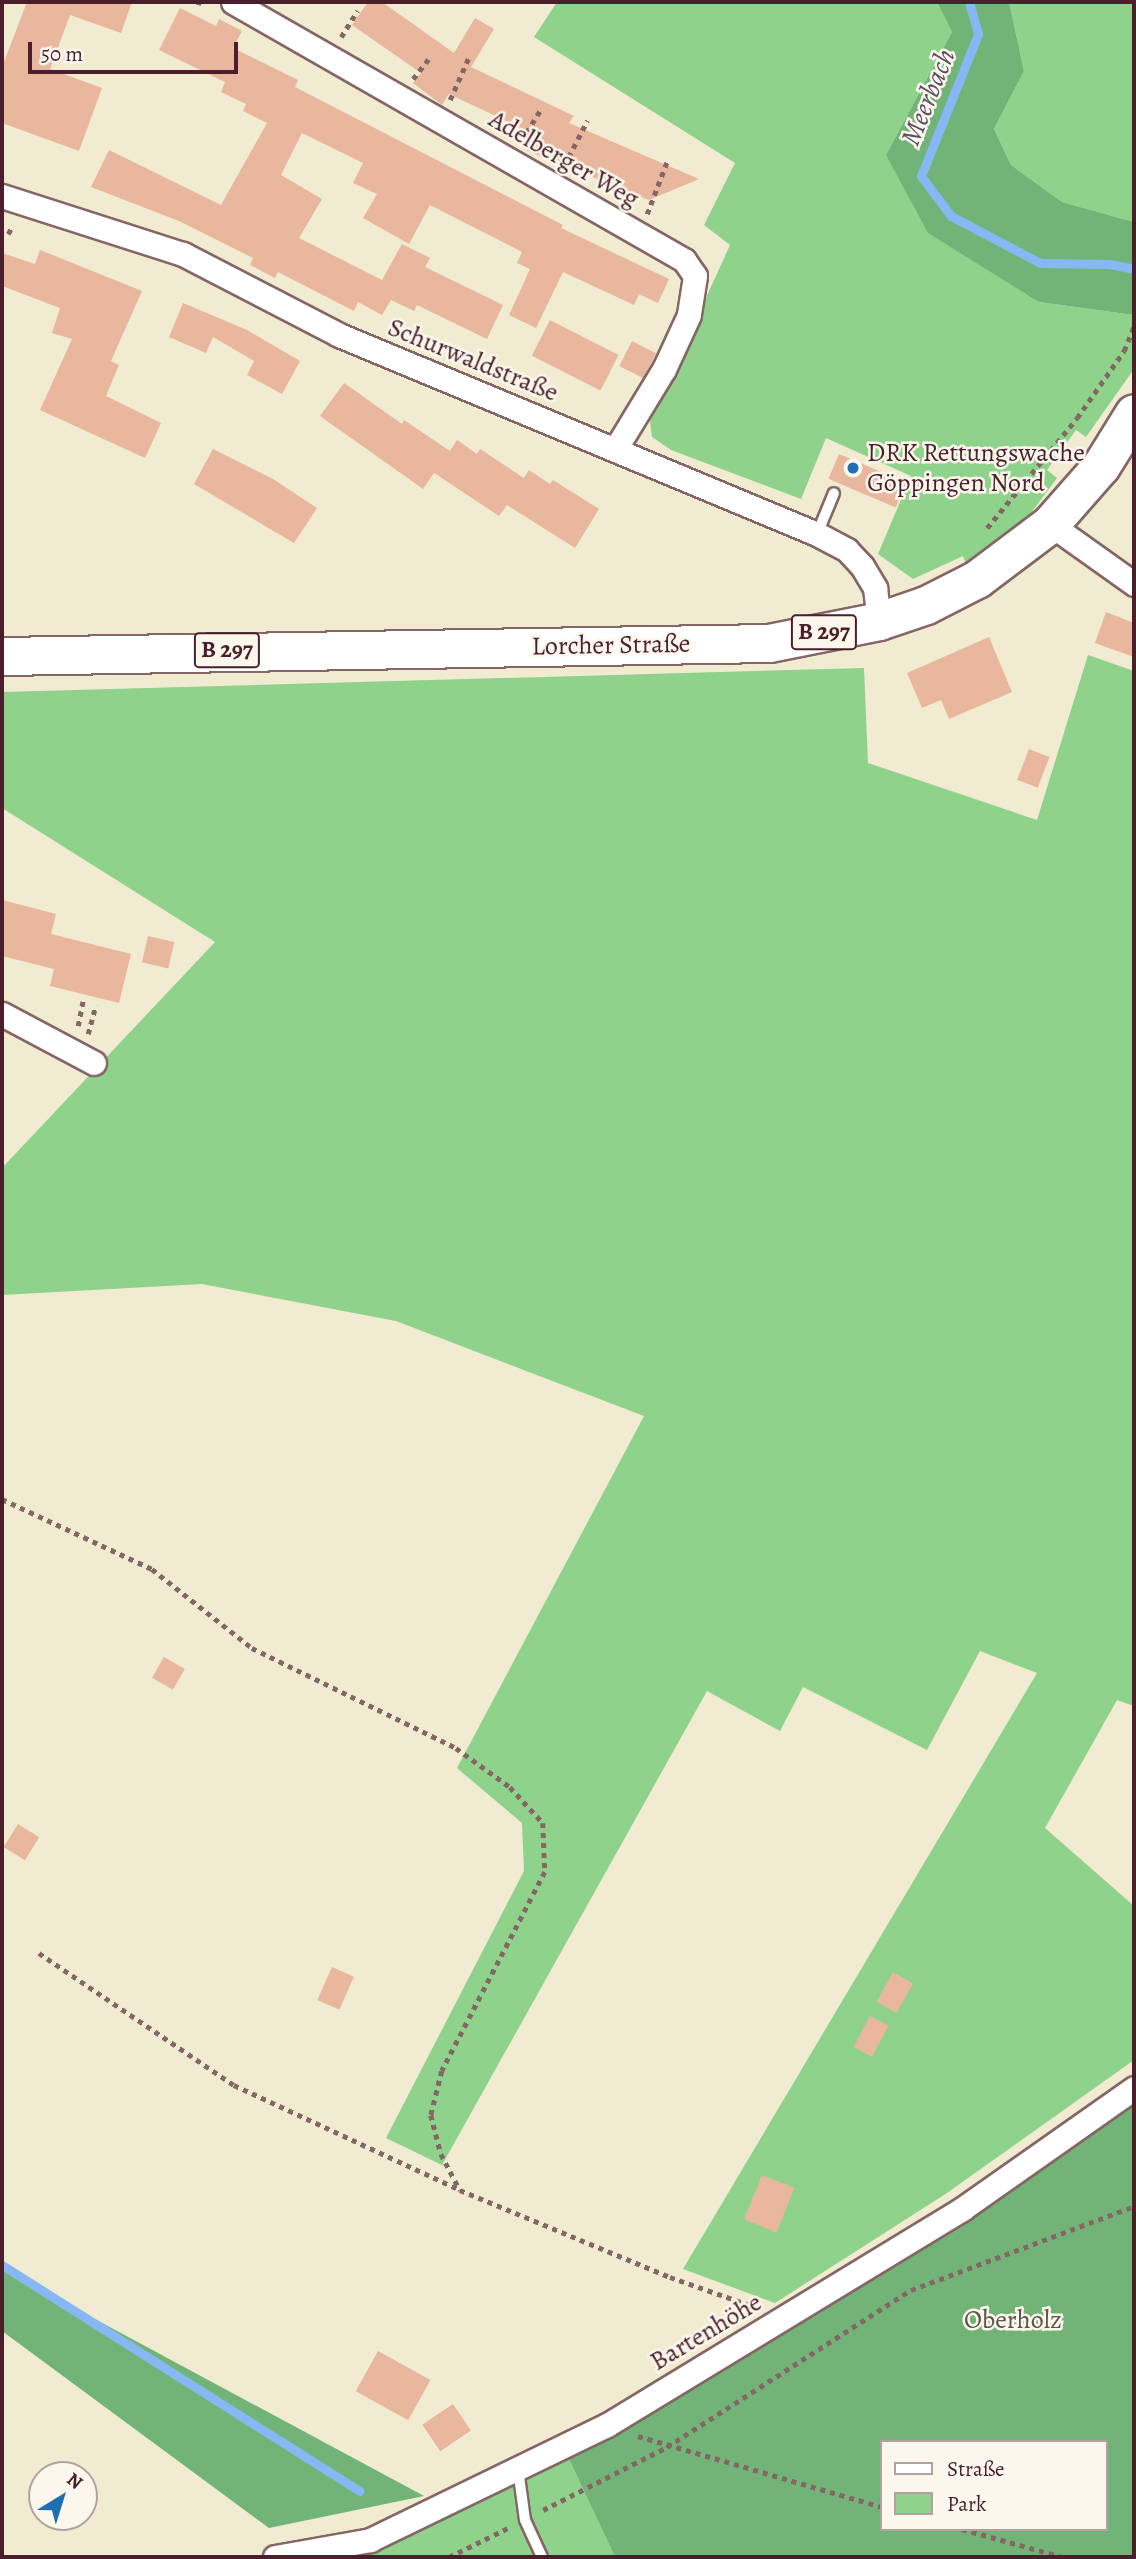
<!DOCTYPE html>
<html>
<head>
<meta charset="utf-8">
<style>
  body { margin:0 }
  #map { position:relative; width:1136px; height:2559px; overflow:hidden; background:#f1ebd2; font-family:Alegreya,serif }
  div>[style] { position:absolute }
  .green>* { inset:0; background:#8ed28b }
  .forest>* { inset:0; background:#72b477 }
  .stream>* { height:9px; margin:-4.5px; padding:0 4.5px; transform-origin:4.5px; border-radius:4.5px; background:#87b8f4 }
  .building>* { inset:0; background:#e8b79d; transform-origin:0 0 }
  .path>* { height:4.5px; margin-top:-2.25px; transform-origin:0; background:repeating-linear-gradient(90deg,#846665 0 5px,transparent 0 10px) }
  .roads { filter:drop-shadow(2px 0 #846665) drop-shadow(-2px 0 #846665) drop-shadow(0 2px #846665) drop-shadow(0 -2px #846665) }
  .service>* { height:10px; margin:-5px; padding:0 5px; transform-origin:5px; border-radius:5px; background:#fff }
  .minor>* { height:23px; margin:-11.5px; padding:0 11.5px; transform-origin:11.5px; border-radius:11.5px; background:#fff }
  .primary>* { height:37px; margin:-18.5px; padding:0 18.5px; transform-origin:18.5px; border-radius:18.5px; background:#fff }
  .dots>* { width:19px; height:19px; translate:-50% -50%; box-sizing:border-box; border:4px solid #fbf7ec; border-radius:50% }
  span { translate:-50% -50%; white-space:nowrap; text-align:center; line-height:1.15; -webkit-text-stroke:5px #fbf7ec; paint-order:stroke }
  .shield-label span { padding:2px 5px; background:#fbf7ec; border:2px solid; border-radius:5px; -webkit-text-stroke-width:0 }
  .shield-label { font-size:24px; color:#4a1f2b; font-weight:700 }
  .street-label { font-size:26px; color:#4a1f2b }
  .poi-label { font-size:26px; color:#4a1f2b }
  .left { translate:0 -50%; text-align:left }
  .park-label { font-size:26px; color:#5e5548 }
  .water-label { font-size:28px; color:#5c4d67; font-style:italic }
  .frame { position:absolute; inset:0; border:4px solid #4a1f2b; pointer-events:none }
  .legend { position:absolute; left:880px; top:2440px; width:228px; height:91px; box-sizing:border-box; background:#fbf7ec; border:2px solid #b4a19f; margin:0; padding:9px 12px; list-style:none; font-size:21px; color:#4a1f2b }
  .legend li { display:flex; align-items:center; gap:14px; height:35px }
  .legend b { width:35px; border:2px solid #b4a19f }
  .north { position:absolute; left:28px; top:2461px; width:70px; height:70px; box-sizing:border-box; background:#fbf7ec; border:2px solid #b4a19f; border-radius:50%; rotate:38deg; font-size:19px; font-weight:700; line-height:28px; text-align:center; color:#4a1f2b }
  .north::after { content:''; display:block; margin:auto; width:24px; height:32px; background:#1f6fb2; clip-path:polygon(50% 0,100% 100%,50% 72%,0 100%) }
  .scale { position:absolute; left:28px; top:42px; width:210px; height:32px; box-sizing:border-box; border:4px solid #4a1f2b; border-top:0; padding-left:9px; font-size:21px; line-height:24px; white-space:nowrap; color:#4a1f2b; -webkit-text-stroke:5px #fbf7ec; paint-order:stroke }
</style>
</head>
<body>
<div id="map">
  <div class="green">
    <div style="clip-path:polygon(557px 2px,937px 2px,952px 32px,886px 155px,1039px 302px,1134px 315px,1134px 369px,1086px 437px,1076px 430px,1047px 470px,1057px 478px,1022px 525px,966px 564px,963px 556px,913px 579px,878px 554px,911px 476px,826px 438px,801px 499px,671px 450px,652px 437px,650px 421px,730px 245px,704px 225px,735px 163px,534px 37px)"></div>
    <div style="clip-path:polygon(1009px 2px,1134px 2px,1134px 222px,1062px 202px,1011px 165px,994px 129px,1024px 71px)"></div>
    <div style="clip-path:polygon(1088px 655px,1134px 671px,1134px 1706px,1117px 1700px,1045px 1828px,1134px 1906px,1134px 2060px,947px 2193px,775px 2303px,683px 2269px,1037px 1673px,980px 1651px,927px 1750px,803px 1687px,780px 1731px,707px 1691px,442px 2165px,386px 2138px,524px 1871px,522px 1823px,457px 1768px,644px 1416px,396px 1321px,202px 1284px,2px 1295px,2px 1168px,215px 942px,2px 808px,2px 692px,864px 668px,868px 763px,1037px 820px)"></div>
    <div style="clip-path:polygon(568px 2457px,615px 2557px,304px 2557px)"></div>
  </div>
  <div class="forest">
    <div style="clip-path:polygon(937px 2px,1009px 2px,1024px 71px,994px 129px,1011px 165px,1062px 202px,1134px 222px,1134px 315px,1039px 302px,928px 233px,886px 155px,952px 32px)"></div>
    <div style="clip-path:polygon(evenodd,1134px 2088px,1134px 2557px,615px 2557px,568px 2457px,1134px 2088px,882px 2442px,1106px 2442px,1106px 2529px,882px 2529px,882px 2442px)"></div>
    <div style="clip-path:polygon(2px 2269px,424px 2496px,269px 2528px,2px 2331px)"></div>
  </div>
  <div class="stream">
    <div style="left:969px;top:2px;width:33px;rotate:74deg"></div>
    <div style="left:978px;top:34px;width:153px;rotate:111.9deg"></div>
    <div style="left:921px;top:176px;width:50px;rotate:53.1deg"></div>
    <div style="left:951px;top:216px;width:101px;rotate:27.8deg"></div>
    <div style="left:1040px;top:263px;width:69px;rotate:0.8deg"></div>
    <div style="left:1109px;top:264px;width:25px;rotate:11deg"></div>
    <div style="left:2px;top:2265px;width:423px;rotate:32.3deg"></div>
  </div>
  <div class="building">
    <div style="clip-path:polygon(27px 2px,132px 2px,121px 33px,70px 15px,50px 69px,102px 88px,79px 151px,2px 123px,2px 67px)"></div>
    <div style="clip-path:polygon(368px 2px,382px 2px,454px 53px,475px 18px,494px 29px,471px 67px,574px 116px,569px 123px,699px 179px,649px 200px,525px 150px,532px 133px,449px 94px,442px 105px,413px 83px,421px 73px,352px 25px)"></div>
    <div style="clip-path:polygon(180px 8px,216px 26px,219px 19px,242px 31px,233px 48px,298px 80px,295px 87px,563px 225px,561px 228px,669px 279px,658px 303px,639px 294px,634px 305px,563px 272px,536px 328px,509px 315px,530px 269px,517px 263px,522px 252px,430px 205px,409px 244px,363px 218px,377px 194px,353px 183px,363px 163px,302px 133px,281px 175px,322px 199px,299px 238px,382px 280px,402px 244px,430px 258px,425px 267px,503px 305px,487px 339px,417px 305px,414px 311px,391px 300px,382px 315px,358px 302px,354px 311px,278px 272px,275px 278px,250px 265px,253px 258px,179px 221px,91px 187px,109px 150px,221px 205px,267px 123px,243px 111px,246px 104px,221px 92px,225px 82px,159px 50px)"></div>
    <div style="clip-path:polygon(40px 250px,142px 291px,111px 361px,119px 365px,106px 396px,161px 423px,145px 458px,40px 410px,72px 339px,52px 333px,60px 308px,2px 286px,2px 253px,35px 264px)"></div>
    <div style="clip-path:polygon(183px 303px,247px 330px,300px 361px,282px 394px,247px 375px,254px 361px,213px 337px,206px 353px,169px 337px)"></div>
    <div style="left:550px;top:320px;width:77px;height:40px;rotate:27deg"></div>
    <div style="left:632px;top:341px;width:27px;height:28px;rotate:27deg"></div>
    <div style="clip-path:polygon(344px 383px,402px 424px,404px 420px,450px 451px,457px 440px,477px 454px,480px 449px,524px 478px,529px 470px,550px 484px,553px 480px,599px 509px,575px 548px,507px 505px,499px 516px,434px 473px,423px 489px,320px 416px)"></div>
    <div style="clip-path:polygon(213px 449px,273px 479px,317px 508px,294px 543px,194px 484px)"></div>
    <div style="left:839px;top:454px;width:73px;height:27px;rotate:23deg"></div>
    <div style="clip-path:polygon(1106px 612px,1134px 623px,1134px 657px,1095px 643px)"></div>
    <div style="clip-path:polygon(989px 637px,1012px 692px,949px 719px,941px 700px,922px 708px,907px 673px)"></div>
    <div style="left:1029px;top:749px;width:22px;height:33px;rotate:21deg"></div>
    <div style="clip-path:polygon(2px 900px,56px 914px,51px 934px,131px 954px,119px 1003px,50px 986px,54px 969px,2px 956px)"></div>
    <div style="left:148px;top:936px;width:27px;height:27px;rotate:13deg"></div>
    <div style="left:164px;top:1657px;width:24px;height:24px;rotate:30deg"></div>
    <div style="left:18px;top:1824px;width:25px;height:27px;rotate:32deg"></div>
    <div style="left:332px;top:1967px;width:24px;height:36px;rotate:24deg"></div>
    <div style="left:893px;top:1972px;width:23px;height:34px;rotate:29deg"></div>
    <div style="left:870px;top:2016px;width:21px;height:35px;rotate:28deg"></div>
    <div style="left:762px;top:2175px;width:35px;height:48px;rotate:22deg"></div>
    <div style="left:378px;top:2351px;width:60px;height:46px;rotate:29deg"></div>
    <div style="left:453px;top:2404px;width:32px;height:37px;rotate:56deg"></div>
  </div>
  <div class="path">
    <div style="left:198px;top:5px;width:3px;rotate:-72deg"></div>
    <div style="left:341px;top:37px;width:31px;rotate:-58deg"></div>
    <div style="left:413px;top:79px;width:29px;rotate:-52deg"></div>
    <div style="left:450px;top:100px;width:47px;rotate:-66.2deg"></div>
    <div style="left:521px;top:141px;width:36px;rotate:-58deg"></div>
    <div style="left:564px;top:166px;width:51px;rotate:-62.9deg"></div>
    <div style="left:647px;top:214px;width:59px;rotate:-69.1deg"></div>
    <div style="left:8px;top:234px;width:10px;rotate:-61deg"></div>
    <div style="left:987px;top:528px;width:142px;rotate:-50.7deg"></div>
    <div style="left:1077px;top:418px;width:82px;rotate:-55deg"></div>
    <div style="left:1124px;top:351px;width:27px;rotate:-68deg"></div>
    <div style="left:78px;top:1026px;width:25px;rotate:-79deg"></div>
    <div style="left:88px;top:1034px;width:30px;rotate:-75deg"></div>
    <div style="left:2px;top:1499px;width:166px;rotate:25deg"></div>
    <div style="left:152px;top:1569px;width:127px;rotate:38.3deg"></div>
    <div style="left:252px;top:1648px;width:227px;rotate:26.1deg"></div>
    <div style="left:456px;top:1748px;width:67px;rotate:35.8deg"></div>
    <div style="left:510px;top:1787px;width:49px;rotate:47.5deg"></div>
    <div style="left:543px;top:1823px;width:49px;rotate:87.7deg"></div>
    <div style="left:545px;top:1872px;width:224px;rotate:117.4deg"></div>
    <div style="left:442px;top:2071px;width:45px;rotate:104deg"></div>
    <div style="left:431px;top:2115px;width:40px;rotate:75.6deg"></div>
    <div style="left:441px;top:2154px;width:41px;rotate:62.2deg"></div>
    <div style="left:39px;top:1953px;width:235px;rotate:34.1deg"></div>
    <div style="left:234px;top:2085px;width:249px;rotate:24.9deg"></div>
    <div style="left:460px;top:2190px;width:227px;rotate:22.5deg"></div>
    <div style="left:670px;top:2277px;width:90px;rotate:19.4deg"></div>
    <div style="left:638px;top:2436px;width:254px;rotate:16.2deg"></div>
    <div style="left:543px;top:2510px;width:139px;rotate:-26.9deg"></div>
    <div style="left:667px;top:2447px;width:290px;rotate:-32.8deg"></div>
    <div style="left:911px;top:2290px;width:238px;rotate:-20.6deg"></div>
    <div style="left:962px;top:2529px;width:105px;rotate:15.5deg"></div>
    <div style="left:449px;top:2557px;width:68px;rotate:-26.2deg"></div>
  </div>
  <div class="roads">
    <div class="service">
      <div style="left:817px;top:534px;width:44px;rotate:-67.5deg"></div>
      <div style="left:518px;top:2469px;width:51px;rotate:82.2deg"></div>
      <div style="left:525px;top:2520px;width:41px;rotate:65.3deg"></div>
    </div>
    <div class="minor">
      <div style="left:233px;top:2px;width:520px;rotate:29.77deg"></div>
      <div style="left:684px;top:260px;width:19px;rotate:55deg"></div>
      <div style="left:695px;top:276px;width:39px;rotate:99deg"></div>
      <div style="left:689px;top:315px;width:60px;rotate:114.8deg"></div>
      <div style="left:664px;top:369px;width:92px;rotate:121.3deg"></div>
      <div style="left:2px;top:196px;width:190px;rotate:17.8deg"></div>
      <div style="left:183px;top:254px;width:176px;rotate:27.4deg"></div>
      <div style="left:339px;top:335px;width:518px;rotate:22.6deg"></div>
      <div style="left:817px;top:534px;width:34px;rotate:28deg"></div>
      <div style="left:847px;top:550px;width:22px;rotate:47deg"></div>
      <div style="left:862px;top:566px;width:26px;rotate:59deg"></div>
      <div style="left:875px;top:588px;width:33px;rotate:83deg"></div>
      <div style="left:1050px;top:524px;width:103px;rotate:35.5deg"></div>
      <div style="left:2px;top:1014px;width:104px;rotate:28deg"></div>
      <div style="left:275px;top:2557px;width:97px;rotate:-10.1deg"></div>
      <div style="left:370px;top:2540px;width:263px;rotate:-25.9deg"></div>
      <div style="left:607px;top:2425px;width:416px;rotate:-31.3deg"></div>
      <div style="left:962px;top:2209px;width:210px;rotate:-35.1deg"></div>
    </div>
    <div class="primary">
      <div style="left:2px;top:656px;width:767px;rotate:-0.97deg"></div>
      <div style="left:769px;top:643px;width:112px;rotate:-11.3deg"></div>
      <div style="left:879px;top:621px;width:50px;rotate:-18.8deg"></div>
      <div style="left:926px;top:605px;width:57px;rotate:-27deg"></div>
      <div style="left:977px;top:579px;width:91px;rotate:-37deg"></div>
      <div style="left:1050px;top:524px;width:77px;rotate:-48.7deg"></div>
      <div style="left:1101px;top:466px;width:62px;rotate:-58.1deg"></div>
    </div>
  </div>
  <div class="dots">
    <div style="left:853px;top:468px;background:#1f6fb2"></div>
  </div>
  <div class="shield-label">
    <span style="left:824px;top:632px">B 297</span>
    <span style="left:227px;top:650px">B 297</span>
  </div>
  <div class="street-label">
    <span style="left:564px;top:159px;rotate:30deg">Adelberger Weg</span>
    <span style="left:473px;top:360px;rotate:22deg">Schurwaldstraße</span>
    <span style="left:611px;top:645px;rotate:-1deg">Lorcher Straße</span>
    <span style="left:706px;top:2332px;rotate:-31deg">Bartenhöhe</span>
  </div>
  <div class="poi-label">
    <span class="left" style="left:867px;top:468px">DRK Rettungswache<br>Göppingen Nord</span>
  </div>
  <div class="park-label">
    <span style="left:1013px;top:2320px">Oberholz</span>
  </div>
  <div class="water-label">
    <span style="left:928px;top:97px;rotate:-68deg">Meerbach</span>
  </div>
  <div class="frame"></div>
  <ul class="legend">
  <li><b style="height:9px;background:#fff"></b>Straße</li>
  <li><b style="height:19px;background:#8ed28b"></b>Park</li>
  </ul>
  <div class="north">N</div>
  <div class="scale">50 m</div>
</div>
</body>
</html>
